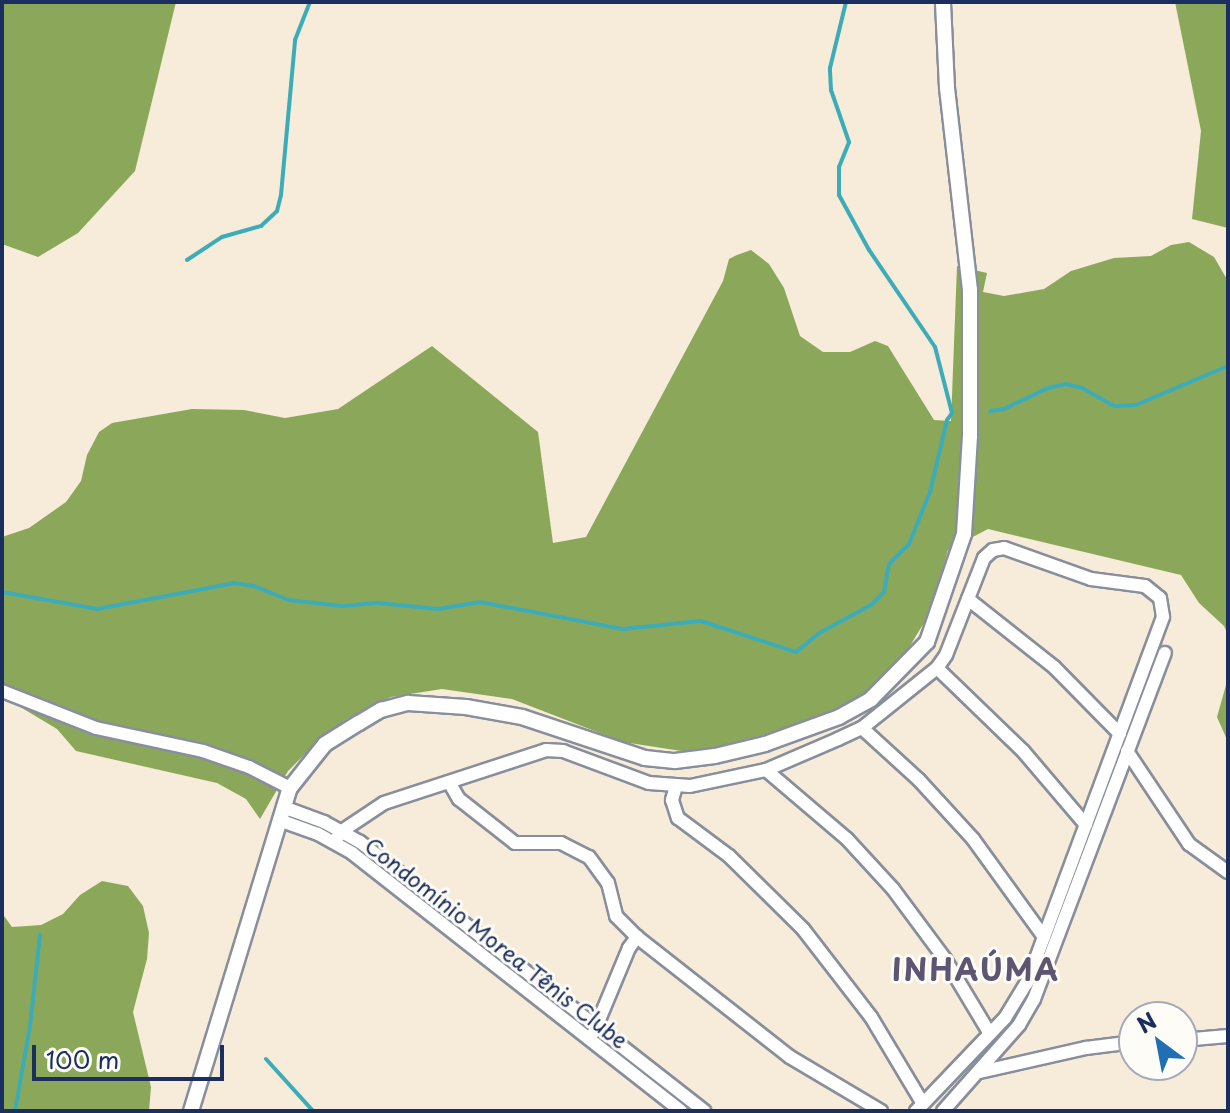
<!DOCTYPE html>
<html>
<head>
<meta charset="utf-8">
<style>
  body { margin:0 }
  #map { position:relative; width:1230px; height:1113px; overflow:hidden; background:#f6ecd9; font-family:"Playpen Sans",sans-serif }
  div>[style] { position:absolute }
  .forest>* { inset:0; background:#8ba85a }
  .stream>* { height:4px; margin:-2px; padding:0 2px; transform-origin:2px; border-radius:2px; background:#3cacb8 }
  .roads { filter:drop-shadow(2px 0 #888e9c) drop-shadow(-2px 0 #888e9c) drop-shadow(0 2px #888e9c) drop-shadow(0 -2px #888e9c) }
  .minor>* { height:12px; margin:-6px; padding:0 6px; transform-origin:6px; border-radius:6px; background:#fff }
  .tertiary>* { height:14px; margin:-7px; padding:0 7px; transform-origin:7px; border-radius:7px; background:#fff }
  span { translate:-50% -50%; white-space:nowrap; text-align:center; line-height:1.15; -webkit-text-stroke:6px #fdfcf7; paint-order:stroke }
  .street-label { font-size:22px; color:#1b2f5e }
  .district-label { font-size:30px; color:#5e5572; font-weight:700; letter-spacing:2px }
  .frame { position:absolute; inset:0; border:4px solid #1b2f5e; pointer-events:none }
  .north { position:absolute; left:1118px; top:1001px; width:80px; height:80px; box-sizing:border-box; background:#fdfcf7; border:2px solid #a3aaba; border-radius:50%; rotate:328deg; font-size:22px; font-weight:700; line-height:32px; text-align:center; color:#1b2f5e }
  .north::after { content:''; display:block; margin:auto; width:28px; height:36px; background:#1f6fb2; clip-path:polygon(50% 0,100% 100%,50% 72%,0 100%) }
  .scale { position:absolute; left:32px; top:1045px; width:192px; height:36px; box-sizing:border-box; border:4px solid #1b2f5e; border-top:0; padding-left:10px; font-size:24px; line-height:28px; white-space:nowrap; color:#1b2f5e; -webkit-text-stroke:6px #fdfcf7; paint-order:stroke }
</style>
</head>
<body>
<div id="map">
  <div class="forest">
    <div style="clip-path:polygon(2px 2px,176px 2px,135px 171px,78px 233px,38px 257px,2px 244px)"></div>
    <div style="clip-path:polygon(1175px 2px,1228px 2px,1228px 228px,1192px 219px,1201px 131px)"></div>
    <div style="clip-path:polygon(1189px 242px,1214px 257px,1228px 281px,1228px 635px,1224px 626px,1199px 603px,1181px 575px,988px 529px,948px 550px,930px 613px,905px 654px,860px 701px,814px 720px,751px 743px,701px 754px,623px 742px,512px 699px,442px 689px,391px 697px,348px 718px,316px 743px,288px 771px,260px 819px,246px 799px,217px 783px,76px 751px,57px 729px,2px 696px,2px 537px,29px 528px,66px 502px,81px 481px,87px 455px,99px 432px,112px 423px,192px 409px,244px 410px,285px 418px,338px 409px,432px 346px,538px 432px,553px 543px,586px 537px,723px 281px,729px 259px,737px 255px,751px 250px,769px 264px,784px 288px,800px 336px,823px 352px,850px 352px,875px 341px,888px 346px,934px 420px,951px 421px,957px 266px,987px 273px,983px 292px,1004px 296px,1044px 289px,1071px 271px,1114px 258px,1151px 256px,1171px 245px)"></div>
    <div style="clip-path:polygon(1228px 678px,1228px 742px,1217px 717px)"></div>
    <div style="clip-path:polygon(102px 881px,128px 886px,143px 906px,149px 933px,147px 959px,133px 1012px,151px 1087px,149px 1111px,2px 1111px,2px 913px,12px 927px,41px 925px,63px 914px,80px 895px)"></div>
  </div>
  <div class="stream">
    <div style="left:187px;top:260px;width:42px;rotate:-33.3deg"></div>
    <div style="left:222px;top:237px;width:41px;rotate:-15.8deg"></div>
    <div style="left:261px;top:226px;width:22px;rotate:-43deg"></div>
    <div style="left:277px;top:211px;width:16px;rotate:-76deg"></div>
    <div style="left:281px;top:195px;width:156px;rotate:-84.8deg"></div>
    <div style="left:295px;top:40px;width:41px;rotate:-68.5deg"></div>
    <div style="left:990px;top:411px;width:14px;rotate:-8deg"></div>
    <div style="left:1004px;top:409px;width:49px;rotate:-25.5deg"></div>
    <div style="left:1048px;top:388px;width:18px;rotate:-13deg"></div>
    <div style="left:1066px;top:384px;width:16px;rotate:14deg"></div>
    <div style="left:1082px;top:388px;width:38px;rotate:29deg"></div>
    <div style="left:1115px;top:406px;width:21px;rotate:-3deg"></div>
    <div style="left:1136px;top:405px;width:100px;rotate:-23deg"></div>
    <div style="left:2px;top:592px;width:97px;rotate:10.1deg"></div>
    <div style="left:97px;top:609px;width:139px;rotate:-10.7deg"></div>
    <div style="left:234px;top:583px;width:20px;rotate:9deg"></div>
    <div style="left:254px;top:586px;width:38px;rotate:22deg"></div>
    <div style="left:289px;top:600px;width:53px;rotate:6.5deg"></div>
    <div style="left:342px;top:606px;width:37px;rotate:-5deg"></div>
    <div style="left:379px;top:603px;width:59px;rotate:5.8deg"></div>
    <div style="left:438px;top:609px;width:43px;rotate:-9.5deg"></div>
    <div style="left:480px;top:602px;width:146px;rotate:10.7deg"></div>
    <div style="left:623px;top:629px;width:78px;rotate:-5.9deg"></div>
    <div style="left:701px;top:621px;width:100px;rotate:18.1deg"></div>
    <div style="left:796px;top:652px;width:32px;rotate:-39deg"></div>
    <div style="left:821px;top:632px;width:57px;rotate:-28.4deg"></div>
    <div style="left:871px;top:605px;width:18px;rotate:-45deg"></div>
    <div style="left:884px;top:592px;width:28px;rotate:-80deg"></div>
    <div style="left:889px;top:564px;width:28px;rotate:-45deg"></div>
    <div style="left:909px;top:544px;width:56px;rotate:-68deg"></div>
    <div style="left:930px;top:492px;width:74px;rotate:-76.7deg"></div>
    <div style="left:947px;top:420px;width:9px;rotate:-54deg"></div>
    <div style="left:952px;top:413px;width:68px;rotate:-104.4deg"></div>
    <div style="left:935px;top:347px;width:117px;rotate:-124.2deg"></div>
    <div style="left:869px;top:250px;width:63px;rotate:-118.6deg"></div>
    <div style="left:839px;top:195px;width:28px;rotate:-90deg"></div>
    <div style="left:839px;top:167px;width:27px;rotate:-68deg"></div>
    <div style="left:849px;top:142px;width:55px;rotate:-109.1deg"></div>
    <div style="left:831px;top:90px;width:22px;rotate:-93deg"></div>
    <div style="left:830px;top:68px;width:68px;rotate:-76.4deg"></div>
    <div style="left:266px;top:1059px;width:70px;rotate:47.9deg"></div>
    <div style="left:15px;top:1111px;width:86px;rotate:-80deg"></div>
    <div style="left:30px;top:1026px;width:92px;rotate:-83.7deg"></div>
  </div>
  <div class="roads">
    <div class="minor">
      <div style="left:968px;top:599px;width:110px;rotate:38.3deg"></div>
      <div style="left:1054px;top:667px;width:94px;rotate:45.4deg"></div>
      <div style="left:937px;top:668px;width:120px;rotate:44deg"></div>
      <div style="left:1023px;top:751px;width:97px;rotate:49.6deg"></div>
      <div style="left:2px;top:691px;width:101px;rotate:21.5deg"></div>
      <div style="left:96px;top:728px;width:109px;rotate:12.1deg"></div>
      <div style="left:203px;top:751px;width:49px;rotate:19.2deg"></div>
      <div style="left:249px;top:767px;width:46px;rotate:27.1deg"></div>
      <div style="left:862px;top:728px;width:77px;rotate:42.4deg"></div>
      <div style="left:919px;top:780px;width:80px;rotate:47.5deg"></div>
      <div style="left:973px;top:839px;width:121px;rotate:54.1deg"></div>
      <div style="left:1127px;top:751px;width:112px;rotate:56.3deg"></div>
      <div style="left:1189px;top:844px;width:48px;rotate:35.7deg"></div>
      <div style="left:766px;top:770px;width:106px;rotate:40.4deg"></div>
      <div style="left:847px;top:839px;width:68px;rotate:47.4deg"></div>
      <div style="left:893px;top:889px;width:87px;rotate:53.4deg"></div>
      <div style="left:945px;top:959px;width:87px;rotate:59deg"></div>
      <div style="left:449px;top:782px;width:20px;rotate:60deg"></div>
      <div style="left:459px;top:799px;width:71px;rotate:38.2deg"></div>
      <div style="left:515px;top:843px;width:46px"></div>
      <div style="left:561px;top:843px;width:31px;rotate:27deg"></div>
      <div style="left:589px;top:857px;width:32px;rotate:54deg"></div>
      <div style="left:608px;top:883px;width:34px;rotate:76deg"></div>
      <div style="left:616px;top:916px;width:30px;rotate:45deg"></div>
      <div style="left:637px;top:937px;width:194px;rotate:38.1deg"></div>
      <div style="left:790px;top:1057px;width:106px;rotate:30.7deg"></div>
      <div style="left:676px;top:786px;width:15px;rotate:106deg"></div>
      <div style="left:672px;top:800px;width:19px;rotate:72deg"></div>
      <div style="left:678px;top:818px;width:64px;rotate:36.7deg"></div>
      <div style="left:729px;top:856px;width:104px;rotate:44.6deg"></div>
      <div style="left:803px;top:929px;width:111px;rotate:52.3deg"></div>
      <div style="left:871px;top:1017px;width:101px;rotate:59.1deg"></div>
      <div style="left:283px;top:807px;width:44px;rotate:20.1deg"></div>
      <div style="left:324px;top:822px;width:41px;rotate:29.1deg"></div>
      <div style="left:360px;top:842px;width:437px;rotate:38deg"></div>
      <div style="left:279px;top:820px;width:41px;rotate:19.7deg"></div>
      <div style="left:318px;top:834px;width:39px;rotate:29deg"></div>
      <div style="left:352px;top:853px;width:418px;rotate:38.1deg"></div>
      <div style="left:334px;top:842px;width:14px;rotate:-54deg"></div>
      <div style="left:342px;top:831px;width:50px;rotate:-33.7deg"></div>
      <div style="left:384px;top:803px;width:170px;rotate:-18.1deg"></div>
      <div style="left:546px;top:750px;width:17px;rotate:3deg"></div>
      <div style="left:563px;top:751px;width:92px;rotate:20.4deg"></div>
      <div style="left:649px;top:783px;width:41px;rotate:4.2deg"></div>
      <div style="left:690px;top:786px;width:78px;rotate:-11.9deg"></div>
      <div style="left:766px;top:770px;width:78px;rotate:-23.3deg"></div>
      <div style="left:838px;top:739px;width:26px;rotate:-25deg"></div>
      <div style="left:862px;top:728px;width:96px;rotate:-38.7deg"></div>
      <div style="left:937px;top:668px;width:16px;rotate:-55deg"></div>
      <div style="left:946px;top:655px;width:104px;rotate:-68.6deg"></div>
      <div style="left:984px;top:558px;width:12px;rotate:-42deg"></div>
      <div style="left:993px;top:550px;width:11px;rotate:-10deg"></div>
      <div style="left:1004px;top:548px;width:92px;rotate:19.6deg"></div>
      <div style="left:1091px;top:579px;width:54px;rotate:7.4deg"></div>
      <div style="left:1145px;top:586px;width:19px;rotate:39deg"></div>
      <div style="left:1160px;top:598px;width:19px;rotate:81deg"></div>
      <div style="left:1163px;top:617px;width:390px;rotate:110.4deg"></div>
      <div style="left:1027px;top:982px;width:42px;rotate:121.4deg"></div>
      <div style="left:1005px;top:1018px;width:129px;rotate:133.7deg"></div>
      <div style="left:594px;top:1032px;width:91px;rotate:-67.4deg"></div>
      <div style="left:629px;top:948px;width:14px;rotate:-54deg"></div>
      <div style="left:1182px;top:1040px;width:46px;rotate:-5deg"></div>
      <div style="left:980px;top:1072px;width:109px;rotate:-12.8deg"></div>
      <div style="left:1086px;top:1048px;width:48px;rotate:-7.1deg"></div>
      <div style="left:943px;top:1111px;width:115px;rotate:-48.5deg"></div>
      <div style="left:1019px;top:1025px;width:30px;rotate:-60deg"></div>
      <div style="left:1034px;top:999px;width:370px;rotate:-69.3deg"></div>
    </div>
    <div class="tertiary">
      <div style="left:191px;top:1111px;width:338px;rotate:-73deg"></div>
      <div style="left:290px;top:788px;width:56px;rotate:-51.5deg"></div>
      <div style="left:325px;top:744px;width:40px;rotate:-32deg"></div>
      <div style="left:359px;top:723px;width:26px;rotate:-31deg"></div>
      <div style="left:381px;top:710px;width:28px;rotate:-15deg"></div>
      <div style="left:408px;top:703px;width:58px;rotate:3.9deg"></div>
      <div style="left:466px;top:707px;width:57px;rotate:10.1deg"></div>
      <div style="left:522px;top:717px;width:130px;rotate:18.4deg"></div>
      <div style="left:645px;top:758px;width:30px;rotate:6deg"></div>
      <div style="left:675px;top:761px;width:40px;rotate:-7.1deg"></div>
      <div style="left:715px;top:756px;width:51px;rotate:-13.5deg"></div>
      <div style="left:765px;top:744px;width:79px;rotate:-20deg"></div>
      <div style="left:839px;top:717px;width:37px;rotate:-29deg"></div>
      <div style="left:871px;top:699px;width:80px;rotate:-45.5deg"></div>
      <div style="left:927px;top:642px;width:114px;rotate:-71.1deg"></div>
      <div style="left:964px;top:534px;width:98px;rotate:-86.5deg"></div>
      <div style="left:970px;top:436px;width:146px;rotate:-90deg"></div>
      <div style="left:970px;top:290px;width:203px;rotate:-96.5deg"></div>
      <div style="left:947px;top:88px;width:86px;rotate:-92.7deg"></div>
    </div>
  </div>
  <div class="street-label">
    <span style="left:497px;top:942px;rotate:38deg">Condomínio Morea Tênis Clube</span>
  </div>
  <div class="district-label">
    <span style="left:976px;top:969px">INHAÚMA</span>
  </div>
  <div class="frame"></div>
  <div class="north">N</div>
  <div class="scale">100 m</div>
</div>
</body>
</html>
